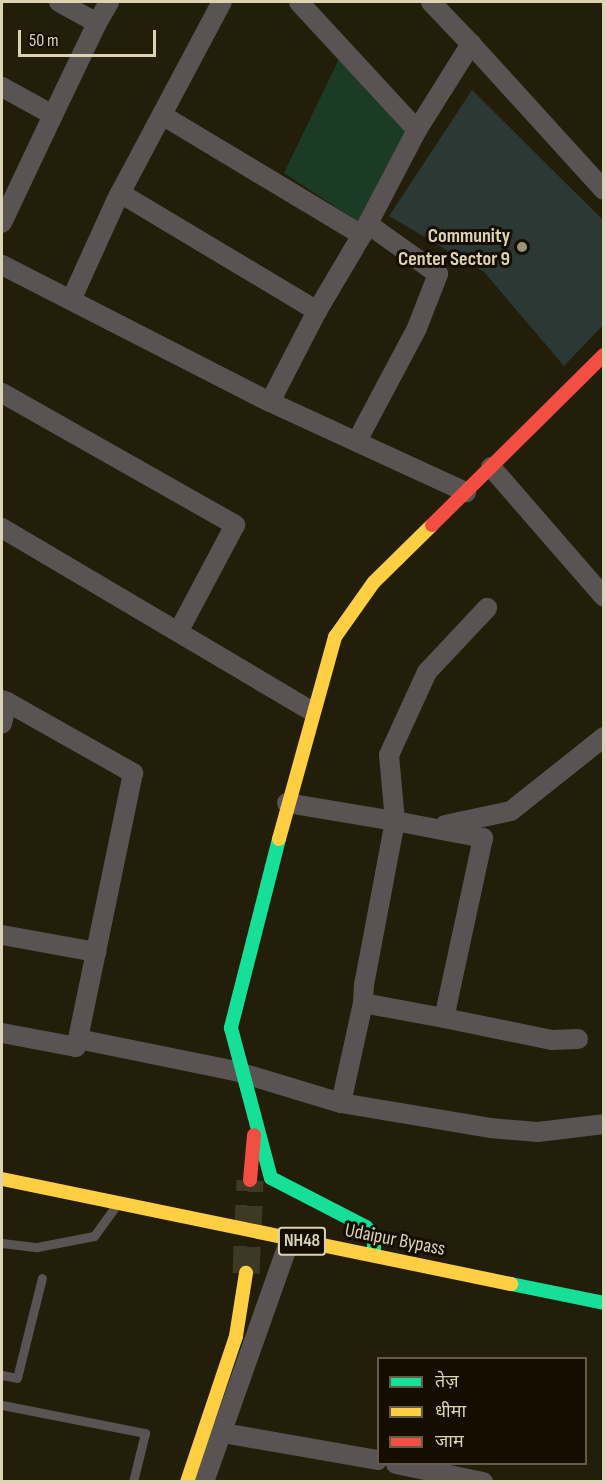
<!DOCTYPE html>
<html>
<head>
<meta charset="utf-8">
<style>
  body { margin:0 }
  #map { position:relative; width:605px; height:1483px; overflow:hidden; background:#221e0a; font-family:"Sofia Sans Condensed","Noto Sans Devanagari",sans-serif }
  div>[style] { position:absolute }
  .green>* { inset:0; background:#1b3b25 }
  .building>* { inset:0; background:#2b3833 }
  .secondary-tunnel>* { height:27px; margin-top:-13.5px; transform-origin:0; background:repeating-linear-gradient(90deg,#3e3923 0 27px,transparent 0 41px) }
  .lane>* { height:9px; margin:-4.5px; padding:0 4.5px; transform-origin:4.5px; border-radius:4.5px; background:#5a5353 }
  .street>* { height:20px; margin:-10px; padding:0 10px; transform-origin:10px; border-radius:10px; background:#5a5353 }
  .fast>* { height:14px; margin:-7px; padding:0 7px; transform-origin:7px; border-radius:7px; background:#16e098 }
  .slow>* { height:14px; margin:-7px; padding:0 7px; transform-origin:7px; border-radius:7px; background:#ffcf43 }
  .jam>* { height:14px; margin:-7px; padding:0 7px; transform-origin:7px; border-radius:7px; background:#f24e42 }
  .dots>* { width:16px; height:16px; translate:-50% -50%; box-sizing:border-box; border:3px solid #140d00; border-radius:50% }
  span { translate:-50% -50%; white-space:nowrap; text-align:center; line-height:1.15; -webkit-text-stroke:6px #140d00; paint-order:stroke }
  .shield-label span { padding:2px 4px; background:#140d00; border:2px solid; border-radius:4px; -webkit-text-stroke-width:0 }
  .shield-label { font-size:18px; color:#dbd3b1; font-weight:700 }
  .poi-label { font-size:20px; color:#dbd3b1; font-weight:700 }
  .right { translate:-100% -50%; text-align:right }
  .street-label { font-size:20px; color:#dbd3b1 }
  .frame { position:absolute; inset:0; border:3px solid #dbd3b1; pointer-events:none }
  .legend { position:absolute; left:377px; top:1357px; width:210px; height:108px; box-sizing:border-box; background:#140d00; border:2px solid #645c47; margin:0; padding:8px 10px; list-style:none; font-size:18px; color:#dbd3b1 }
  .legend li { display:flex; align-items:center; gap:12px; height:30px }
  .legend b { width:30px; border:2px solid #645c47 }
  .scale { position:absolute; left:18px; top:30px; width:138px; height:27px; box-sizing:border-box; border:3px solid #dbd3b1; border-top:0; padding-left:8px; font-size:18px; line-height:21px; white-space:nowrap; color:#dbd3b1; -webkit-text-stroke:4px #140d00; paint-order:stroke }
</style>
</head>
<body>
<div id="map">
  <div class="green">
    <div style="clip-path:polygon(339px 59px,407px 129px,360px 223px,284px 173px)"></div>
  </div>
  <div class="building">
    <div style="clip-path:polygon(472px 90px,604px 221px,604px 324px,564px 366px,484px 272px,389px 216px)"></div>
  </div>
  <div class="secondary-tunnel">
    <div style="left:246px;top:1273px;width:93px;rotate:-87.5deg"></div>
  </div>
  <div class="lane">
    <div style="left:2px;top:1243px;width:35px;rotate:7deg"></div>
    <div style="left:37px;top:1247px;width:58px;rotate:-10.9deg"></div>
    <div style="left:94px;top:1236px;width:34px;rotate:-54deg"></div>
    <div style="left:2px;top:1375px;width:15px;rotate:11deg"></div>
    <div style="left:17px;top:1378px;width:103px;rotate:-76deg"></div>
    <div style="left:2px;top:1405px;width:146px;rotate:11.1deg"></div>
    <div style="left:145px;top:1433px;width:50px;rotate:103.8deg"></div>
  </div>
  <div class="street">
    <div style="left:59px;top:2px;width:43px;rotate:28.9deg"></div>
    <div style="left:97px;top:23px;width:24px;rotate:-60deg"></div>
    <div style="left:431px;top:2px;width:58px;rotate:46.4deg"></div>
    <div style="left:2px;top:87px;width:58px;rotate:28.8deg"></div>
    <div style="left:53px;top:115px;width:119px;rotate:115.3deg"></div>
    <div style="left:53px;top:115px;width:102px;rotate:-64.4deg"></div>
    <div style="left:162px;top:115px;width:233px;rotate:31deg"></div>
    <div style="left:362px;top:235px;width:119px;rotate:-62.4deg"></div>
    <div style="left:417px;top:130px;width:174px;rotate:-132.7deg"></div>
    <div style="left:417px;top:130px;width:102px;rotate:-57.9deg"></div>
    <div style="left:471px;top:44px;width:197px;rotate:47.7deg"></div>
    <div style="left:120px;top:193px;width:230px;rotate:30.9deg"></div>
    <div style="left:317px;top:311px;width:102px;rotate:117.3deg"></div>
    <div style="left:2px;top:265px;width:301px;rotate:27.1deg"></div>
    <div style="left:270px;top:402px;width:216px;rotate:24.7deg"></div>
    <div style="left:72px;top:298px;width:107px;rotate:-65.6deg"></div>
    <div style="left:116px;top:201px;width:225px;rotate:-62deg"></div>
    <div style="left:317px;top:311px;width:88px;rotate:-59.4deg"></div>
    <div style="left:2px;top:393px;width:268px;rotate:29.5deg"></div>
    <div style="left:235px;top:525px;width:121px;rotate:118deg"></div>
    <div style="left:357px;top:441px;width:128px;rotate:-62deg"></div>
    <div style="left:417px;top:328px;width:58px;rotate:-68.7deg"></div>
    <div style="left:438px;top:274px;width:86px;rotate:-144.5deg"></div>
    <div style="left:491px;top:467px;width:172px;rotate:49deg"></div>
    <div style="left:2px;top:528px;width:359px;rotate:30.6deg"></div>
    <div style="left:2px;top:700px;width:5px;rotate:22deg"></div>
    <div style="left:7px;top:702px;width:22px;rotate:103deg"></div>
    <div style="left:7px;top:702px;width:145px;rotate:29.4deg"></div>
    <div style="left:133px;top:773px;width:272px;rotate:101.7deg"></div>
    <div style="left:78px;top:1039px;width:160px;rotate:11.5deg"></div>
    <div style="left:235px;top:1071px;width:111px;rotate:16.8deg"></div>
    <div style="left:287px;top:803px;width:109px;rotate:9.5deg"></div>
    <div style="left:395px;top:821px;width:90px;rotate:10.9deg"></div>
    <div style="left:483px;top:838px;width:184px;rotate:102.2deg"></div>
    <div style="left:444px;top:1018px;width:82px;rotate:-169.5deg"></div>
    <div style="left:363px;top:1003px;width:18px;rotate:-87deg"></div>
    <div style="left:364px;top:985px;width:167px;rotate:-79.3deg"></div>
    <div style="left:395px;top:821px;width:66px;rotate:-95.2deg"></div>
    <div style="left:389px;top:755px;width:91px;rotate:-65.4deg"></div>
    <div style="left:427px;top:672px;width:88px;rotate:-46.8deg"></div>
    <div style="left:445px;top:825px;width:67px;rotate:-12deg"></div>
    <div style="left:511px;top:811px;width:119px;rotate:-38.5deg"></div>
    <div style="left:2px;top:935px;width:96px;rotate:10.3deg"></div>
    <div style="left:363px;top:1003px;width:102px;rotate:102.4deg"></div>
    <div style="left:341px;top:1103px;width:151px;rotate:9.5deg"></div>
    <div style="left:490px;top:1128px;width:48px;rotate:4.8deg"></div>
    <div style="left:538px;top:1132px;width:66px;rotate:-6.9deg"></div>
    <div style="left:444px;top:1018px;width:110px;rotate:11.5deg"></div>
    <div style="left:552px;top:1040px;width:26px;rotate:-2deg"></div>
    <div style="left:2px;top:1033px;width:75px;rotate:10.7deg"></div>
    <div style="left:76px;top:1047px;width:8px;rotate:-76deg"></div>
    <div style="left:223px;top:1433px;width:157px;rotate:9.9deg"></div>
    <div style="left:396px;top:1464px;width:89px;rotate:11.7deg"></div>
    <div style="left:204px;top:1482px;width:258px;rotate:-70.5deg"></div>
  </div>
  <div class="fast">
    <div style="left:279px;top:839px;width:195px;rotate:104.3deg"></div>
    <div style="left:231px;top:1028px;width:155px;rotate:75.1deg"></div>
    <div style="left:271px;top:1178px;width:107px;rotate:27.3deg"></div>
    <div style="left:366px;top:1227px;width:12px;rotate:48deg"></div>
    <div style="left:374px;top:1236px;width:19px;rotate:90deg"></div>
    <div style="left:511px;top:1284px;width:95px;rotate:11.5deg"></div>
  </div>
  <div class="slow">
    <div style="left:279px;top:839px;width:210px;rotate:-74.5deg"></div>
    <div style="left:335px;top:637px;width:67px;rotate:-54.7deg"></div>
    <div style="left:374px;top:582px;width:81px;rotate:-44.5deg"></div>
    <div style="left:2px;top:1179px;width:520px;rotate:11.66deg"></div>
    <div style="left:187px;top:1482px;width:154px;rotate:-71.4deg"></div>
    <div style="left:236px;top:1336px;width:64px;rotate:-81deg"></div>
  </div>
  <div class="jam">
    <div style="left:432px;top:525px;width:242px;rotate:-44.7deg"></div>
    <div style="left:250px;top:1180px;width:45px;rotate:-84.9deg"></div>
  </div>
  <div class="dots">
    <div style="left:522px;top:247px;background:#9a9477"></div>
  </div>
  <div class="shield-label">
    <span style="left:302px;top:1241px">NH48</span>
  </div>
  <div class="poi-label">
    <span class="right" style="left:510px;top:248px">Community<br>Center Sector 9</span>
  </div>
  <div class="street-label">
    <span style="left:395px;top:1240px;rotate:11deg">Udaipur Bypass</span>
  </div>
  <div class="frame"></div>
  <ul class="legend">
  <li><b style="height:8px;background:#16e098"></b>तेज़</li>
  <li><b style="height:8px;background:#ffcf43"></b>धीमा</li>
  <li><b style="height:8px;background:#f24e42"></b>जाम</li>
  </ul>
  <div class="scale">50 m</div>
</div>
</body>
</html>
